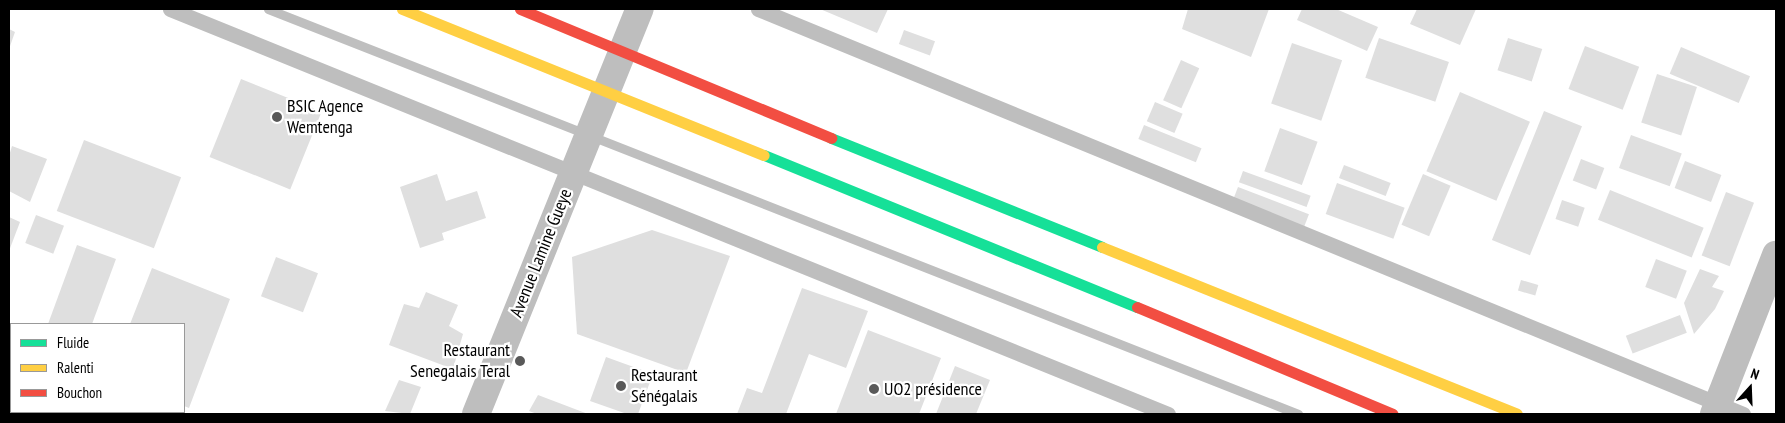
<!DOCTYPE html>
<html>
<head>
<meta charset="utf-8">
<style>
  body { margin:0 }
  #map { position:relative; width:1785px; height:423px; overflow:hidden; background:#fff; font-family:"PT Sans Narrow",sans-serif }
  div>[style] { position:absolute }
  .stream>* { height:9px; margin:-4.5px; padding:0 4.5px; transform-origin:4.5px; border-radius:4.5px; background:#bfbfbf }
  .building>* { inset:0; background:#dfdfdf; transform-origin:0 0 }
  .lane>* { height:15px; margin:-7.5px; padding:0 7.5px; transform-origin:7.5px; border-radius:7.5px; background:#bebebe }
  .street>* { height:28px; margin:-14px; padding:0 14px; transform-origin:14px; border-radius:14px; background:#bebebe }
  .fast>* { height:11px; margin:-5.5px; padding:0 5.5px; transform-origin:5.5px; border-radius:5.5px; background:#16e098 }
  .slow>* { height:11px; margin:-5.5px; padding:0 5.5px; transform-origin:5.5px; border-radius:5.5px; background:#ffcf43 }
  .jam>* { height:11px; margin:-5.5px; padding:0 5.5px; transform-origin:5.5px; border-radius:5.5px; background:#f24e42 }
  .dots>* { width:14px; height:14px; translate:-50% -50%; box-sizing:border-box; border:2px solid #fff; border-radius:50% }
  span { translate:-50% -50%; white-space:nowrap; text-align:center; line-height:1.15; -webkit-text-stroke:4.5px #fff; paint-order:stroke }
  .poi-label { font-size:18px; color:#000 }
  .left { translate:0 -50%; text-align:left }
  .right { translate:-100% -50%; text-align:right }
  .street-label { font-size:18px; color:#000 }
  .frame { position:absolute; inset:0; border:10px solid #000; pointer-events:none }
  .legend { position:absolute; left:10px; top:323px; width:175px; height:90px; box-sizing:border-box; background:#fff; border:1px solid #999; margin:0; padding:6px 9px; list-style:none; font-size:15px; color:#000 }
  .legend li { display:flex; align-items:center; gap:10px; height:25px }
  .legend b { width:25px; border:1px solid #999 }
  .north { position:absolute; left:1725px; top:363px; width:50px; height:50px; -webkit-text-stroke:4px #fff; paint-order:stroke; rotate:20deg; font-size:14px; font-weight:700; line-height:20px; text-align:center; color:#000 }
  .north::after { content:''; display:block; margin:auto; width:18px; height:22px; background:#000; clip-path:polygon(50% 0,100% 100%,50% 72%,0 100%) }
</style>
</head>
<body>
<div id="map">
  <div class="stream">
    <div style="left:268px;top:9px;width:1107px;rotate:21.46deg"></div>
  </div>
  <div class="building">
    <div style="clip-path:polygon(820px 9px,888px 9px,877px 33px)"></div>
    <div style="clip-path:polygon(1188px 9px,1269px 9px,1251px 57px,1182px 29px)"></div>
    <div style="clip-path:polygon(1302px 9px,1336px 9px,1378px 27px,1367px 51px,1297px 20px)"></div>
    <div style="clip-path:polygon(1417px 9px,1476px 9px,1460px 45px,1410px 24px)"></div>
    <div style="clip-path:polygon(9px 29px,15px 32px,9px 49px)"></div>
    <div style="left:904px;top:30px;width:33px;height:15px;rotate:20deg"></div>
    <div style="left:1379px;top:38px;width:74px;height:42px;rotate:19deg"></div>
    <div style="left:1508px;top:38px;width:36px;height:34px;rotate:18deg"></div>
    <div style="left:1292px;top:43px;width:53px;height:64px;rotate:19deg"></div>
    <div style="left:1585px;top:46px;width:58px;height:46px;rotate:21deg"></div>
    <div style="left:1681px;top:47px;width:75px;height:29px;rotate:23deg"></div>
    <div style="left:1181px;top:60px;width:20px;height:44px;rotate:24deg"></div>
    <div style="left:1657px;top:74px;width:42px;height:51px;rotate:18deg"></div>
    <div style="left:241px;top:79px;width:87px;height:84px;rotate:22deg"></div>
    <div style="left:1460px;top:92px;width:76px;height:86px;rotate:23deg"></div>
    <div style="left:1155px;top:102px;width:30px;height:21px;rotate:23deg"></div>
    <div style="left:1544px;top:111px;width:41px;height:139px;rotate:22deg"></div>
    <div style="left:1144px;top:125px;width:62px;height:15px;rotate:22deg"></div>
    <div style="left:1280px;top:128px;width:40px;height:46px;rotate:20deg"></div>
    <div style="left:1631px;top:135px;width:54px;height:35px;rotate:20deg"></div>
    <div style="left:84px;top:140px;width:104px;height:76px;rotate:21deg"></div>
    <div style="clip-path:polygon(12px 146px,47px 159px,30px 202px,9px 191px,9px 156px)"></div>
    <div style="left:1581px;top:159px;width:25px;height:23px;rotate:21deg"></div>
    <div style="left:1685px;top:161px;width:39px;height:29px;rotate:21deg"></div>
    <div style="left:1344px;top:165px;width:50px;height:14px;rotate:21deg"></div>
    <div style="left:1243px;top:171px;width:72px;height:12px;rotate:20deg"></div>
    <div style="clip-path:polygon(437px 174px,446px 201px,477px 191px,486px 218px,442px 233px,444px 240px,420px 248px,400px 187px)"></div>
    <div style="left:1423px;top:174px;width:30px;height:55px;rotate:23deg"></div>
    <div style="left:1337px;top:183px;width:72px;height:33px;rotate:20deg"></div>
    <div style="left:1238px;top:187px;width:76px;height:14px;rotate:21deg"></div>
    <div style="left:1610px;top:190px;width:101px;height:32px;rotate:22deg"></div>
    <div style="left:1726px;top:192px;width:30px;height:68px;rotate:21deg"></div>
    <div style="left:1562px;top:200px;width:24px;height:20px;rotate:19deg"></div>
    <div style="left:36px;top:215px;width:30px;height:30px;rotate:21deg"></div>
    <div style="clip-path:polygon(9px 217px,20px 222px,9px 251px)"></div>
    <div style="clip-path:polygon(652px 230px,730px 256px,686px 373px,577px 334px,572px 257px)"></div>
    <div style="clip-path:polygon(77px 245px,116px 259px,92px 324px,48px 324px)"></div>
    <div style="left:276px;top:257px;width:45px;height:42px;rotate:21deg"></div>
    <div style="left:1656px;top:259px;width:33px;height:30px;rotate:21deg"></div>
    <div style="clip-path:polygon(152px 268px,230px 299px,189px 408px,184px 406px,184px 324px,130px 324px)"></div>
    <div style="clip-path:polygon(1700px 269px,1719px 276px,1712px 287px,1724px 291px,1715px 309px,1694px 334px,1684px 303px)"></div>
    <div style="left:1521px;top:280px;width:18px;height:11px;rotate:16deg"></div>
    <div style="clip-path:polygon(802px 288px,868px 311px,846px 368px,809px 354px,786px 414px,737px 414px,747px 388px,762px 393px)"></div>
    <div style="clip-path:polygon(426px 292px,458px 305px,449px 326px,463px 334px,453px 369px,389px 345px,404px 304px,419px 308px)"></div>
    <div style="left:1680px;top:315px;width:19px;height:58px;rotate:69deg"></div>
    <div style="clip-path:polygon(868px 330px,941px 358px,919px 414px,836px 414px)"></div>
    <div style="clip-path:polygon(606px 357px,653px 374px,638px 414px,627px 414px,590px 401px)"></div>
    <div style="clip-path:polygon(955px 366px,990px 380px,976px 414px,936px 414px)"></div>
    <div style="clip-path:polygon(399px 380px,421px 387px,410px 414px,385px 411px)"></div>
    <div style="clip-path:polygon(538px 395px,588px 414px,537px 414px,529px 411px)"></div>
    <div style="clip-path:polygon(38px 412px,66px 412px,65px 414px)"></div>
  </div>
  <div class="lane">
    <div style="left:170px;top:9px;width:1077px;rotate:22.09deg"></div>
    <div style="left:758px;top:9px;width:1065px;rotate:22.35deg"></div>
  </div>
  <div class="street">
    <div style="left:476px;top:414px;width:437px;rotate:-68deg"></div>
    <div style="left:1714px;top:414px;width:171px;rotate:-68.7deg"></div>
  </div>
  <div class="fast">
    <div style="left:831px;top:138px;width:292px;rotate:21.9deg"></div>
    <div style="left:764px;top:155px;width:403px;rotate:22.2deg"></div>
  </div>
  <div class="slow">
    <div style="left:402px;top:9px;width:390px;rotate:22deg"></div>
    <div style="left:1102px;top:247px;width:447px;rotate:21.9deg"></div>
  </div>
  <div class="jam">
    <div style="left:520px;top:9px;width:337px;rotate:22.5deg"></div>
    <div style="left:1137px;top:307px;width:277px;rotate:22.7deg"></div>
  </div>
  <div class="dots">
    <div style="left:277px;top:117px;background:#595959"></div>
    <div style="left:520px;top:361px;background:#595959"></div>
    <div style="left:621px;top:386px;background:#595959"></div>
    <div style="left:874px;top:389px;background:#595959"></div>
  </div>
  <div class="poi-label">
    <span class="left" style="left:287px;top:117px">BSIC Agence<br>Wemtenga</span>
    <span class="right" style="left:510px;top:361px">Restaurant<br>Senegalais Teral</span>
    <span class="left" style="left:631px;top:386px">Restaurant<br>Sénégalais</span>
    <span class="left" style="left:884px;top:389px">UO2 présidence</span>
  </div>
  <div class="street-label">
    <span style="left:541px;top:253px;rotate:-68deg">Avenue Lamine Gueye</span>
  </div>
  <div class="frame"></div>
  <ul class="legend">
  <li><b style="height:6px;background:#16e098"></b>Fluide</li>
  <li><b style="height:6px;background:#ffcf43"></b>Ralenti</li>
  <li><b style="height:6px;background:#f24e42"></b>Bouchon</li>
  </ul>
  <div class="north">N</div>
</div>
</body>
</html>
